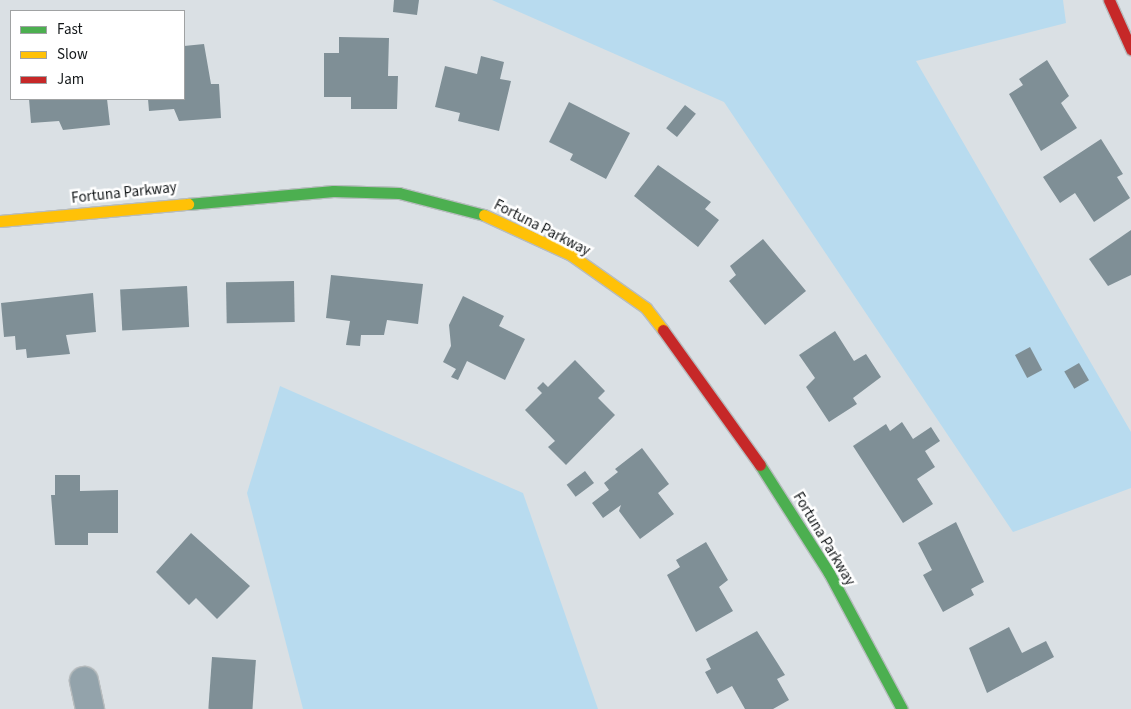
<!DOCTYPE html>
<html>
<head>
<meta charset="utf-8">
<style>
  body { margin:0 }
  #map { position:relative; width:1131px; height:709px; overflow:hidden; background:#dae0e4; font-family:"Source Sans 3",sans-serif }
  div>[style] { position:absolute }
  .green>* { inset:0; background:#b8dbef }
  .building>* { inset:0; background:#7f8f96; transform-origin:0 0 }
  .roads { filter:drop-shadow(1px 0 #b7bcbe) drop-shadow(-1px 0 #b7bcbe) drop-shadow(0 1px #b7bcbe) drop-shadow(0 -1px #b7bcbe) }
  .street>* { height:28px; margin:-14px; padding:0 14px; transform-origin:14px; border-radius:14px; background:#93a3ab }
  .fast>* { height:11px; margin:-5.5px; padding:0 5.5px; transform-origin:5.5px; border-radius:5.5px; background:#4caf50 }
  .slow>* { height:11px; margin:-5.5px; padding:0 5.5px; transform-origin:5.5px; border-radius:5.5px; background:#ffc107 }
  .jam>* { height:11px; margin:-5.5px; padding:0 5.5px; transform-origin:5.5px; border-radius:5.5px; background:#c62828 }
  span { translate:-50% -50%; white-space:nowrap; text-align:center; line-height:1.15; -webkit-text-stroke:5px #fff; paint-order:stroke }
  .street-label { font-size:15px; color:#121618 }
  .legend { position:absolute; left:10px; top:10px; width:175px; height:90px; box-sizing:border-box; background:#fff; border:1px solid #a0a2a3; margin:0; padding:6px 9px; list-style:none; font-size:15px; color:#121618 }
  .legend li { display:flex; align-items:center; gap:10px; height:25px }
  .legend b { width:25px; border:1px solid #a0a2a3 }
</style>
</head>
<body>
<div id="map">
  <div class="green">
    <div style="clip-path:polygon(492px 0,1063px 0,1066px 23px,916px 61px,1131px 432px,1131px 488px,1013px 532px,724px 102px)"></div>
    <div style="clip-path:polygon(280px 386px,523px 493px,598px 709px,303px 709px,247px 493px)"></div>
  </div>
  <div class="building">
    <div style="clip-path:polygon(394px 0,419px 0,417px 15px,393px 12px)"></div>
    <div style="clip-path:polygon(339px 37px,389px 38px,388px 76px,398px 76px,397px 109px,351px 109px,351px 97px,324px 97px,324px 53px,339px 53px)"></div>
    <div style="clip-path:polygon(204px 44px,211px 84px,219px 84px,221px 118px,179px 121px,174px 109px,149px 111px,148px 99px,184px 99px,184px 46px)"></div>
    <div style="clip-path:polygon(481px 56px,504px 62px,500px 79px,511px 81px,499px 131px,458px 121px,460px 113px,435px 107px,445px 66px,477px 74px)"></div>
    <div style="clip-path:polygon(1047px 60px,1069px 96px,1061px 103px,1077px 128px,1041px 151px,1009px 94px,1023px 85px,1019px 79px)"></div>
    <div style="clip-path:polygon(29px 99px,107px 99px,110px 125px,63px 130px,59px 121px,31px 123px)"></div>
    <div style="clip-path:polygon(569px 102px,630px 133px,606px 179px,570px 160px,573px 154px,549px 142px)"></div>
    <div style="left:685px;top:105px;width:14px;height:30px;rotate:39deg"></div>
    <div style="clip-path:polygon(1101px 139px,1123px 174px,1117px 177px,1130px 198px,1094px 222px,1075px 193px,1060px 203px,1043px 177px)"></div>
    <div style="clip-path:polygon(658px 165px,711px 202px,705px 209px,719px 220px,698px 247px,634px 196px)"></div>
    <div style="clip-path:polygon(1131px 230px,1131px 275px,1108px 286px,1089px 259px)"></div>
    <div style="clip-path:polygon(763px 239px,806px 291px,765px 325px,729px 281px,736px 275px,730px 266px)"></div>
    <div style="clip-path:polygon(331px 275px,423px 284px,418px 324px,387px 320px,384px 335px,361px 335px,360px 346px,346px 345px,350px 321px,326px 318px)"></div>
    <div style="left:294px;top:281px;width:41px;height:68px;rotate:89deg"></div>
    <div style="left:187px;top:286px;width:41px;height:67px;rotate:87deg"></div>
    <div style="clip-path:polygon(93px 293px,96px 332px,66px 335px,70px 354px,27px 358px,26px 349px,16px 350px,15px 336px,4px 337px,1px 303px)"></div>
    <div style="clip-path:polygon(463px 296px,504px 316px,499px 326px,525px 339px,505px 380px,467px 361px,458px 380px,451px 377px,456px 369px,443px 362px,451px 346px,449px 325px)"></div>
    <div style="clip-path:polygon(835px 331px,854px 361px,866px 354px,881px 377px,853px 398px,857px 404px,829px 422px,806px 387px,815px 378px,799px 355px)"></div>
    <div style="left:1030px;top:347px;width:26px;height:17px;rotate:62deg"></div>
    <div style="clip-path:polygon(575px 360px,605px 391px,598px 398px,615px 415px,566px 465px,548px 447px,555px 441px,525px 410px,542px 393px,537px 388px,543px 382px,548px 387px)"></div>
    <div style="left:1079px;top:363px;width:20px;height:17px;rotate:60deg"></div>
    <div style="clip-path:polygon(902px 422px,913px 439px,931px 427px,940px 441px,925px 451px,935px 467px,917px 479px,933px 504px,903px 523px,853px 446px,886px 424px,890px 431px)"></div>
    <div style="clip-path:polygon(642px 448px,669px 484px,658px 493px,674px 514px,640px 539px,619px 511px,621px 505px,603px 518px,592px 503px,609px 490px,604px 483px,618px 472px,615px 469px)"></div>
    <div style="left:585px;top:471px;width:15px;height:23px;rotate:53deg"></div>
    <div style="clip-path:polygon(55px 475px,80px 475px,80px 491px,118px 490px,118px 533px,88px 533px,88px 545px,55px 545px,51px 495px,55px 495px)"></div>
    <div style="clip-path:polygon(956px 522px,984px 582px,971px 589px,974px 595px,943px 612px,923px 575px,932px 570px,918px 543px)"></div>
    <div style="clip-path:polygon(191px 533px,250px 586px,217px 619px,196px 598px,189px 605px,156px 572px)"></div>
    <div style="clip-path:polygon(706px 542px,728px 580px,719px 587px,733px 611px,696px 632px,667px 575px,680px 567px,676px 560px)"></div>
    <div style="clip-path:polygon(1009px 627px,1022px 653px,1046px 641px,1054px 657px,987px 693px,969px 648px)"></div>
    <div style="clip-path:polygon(757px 631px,785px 675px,777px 679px,789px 700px,773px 709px,745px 709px,732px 686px,717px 694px,705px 672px,711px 669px,706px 659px)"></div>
    <div style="left:212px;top:657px;width:44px;height:52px;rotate:4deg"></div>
  </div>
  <div class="roads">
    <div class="street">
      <div style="left:84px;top:681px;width:29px;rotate:78deg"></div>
    </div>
    <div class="fast">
      <div style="left:188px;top:204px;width:146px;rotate:-5.1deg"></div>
      <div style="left:333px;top:191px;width:66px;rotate:1.7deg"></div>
      <div style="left:399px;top:193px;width:88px;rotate:14.5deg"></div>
      <div style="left:760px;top:465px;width:128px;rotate:57.4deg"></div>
      <div style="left:829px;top:573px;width:154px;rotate:61.8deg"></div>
    </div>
    <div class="slow">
      <div style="left:484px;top:215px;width:96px;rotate:24.7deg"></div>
      <div style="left:571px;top:255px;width:92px;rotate:35.2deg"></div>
      <div style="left:646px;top:308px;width:28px;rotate:52deg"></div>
      <div style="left:0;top:221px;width:189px;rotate:-5.2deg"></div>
    </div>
    <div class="jam">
      <div style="left:1109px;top:0;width:54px;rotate:65.8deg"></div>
      <div style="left:663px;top:330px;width:166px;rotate:54.3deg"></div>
    </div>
  </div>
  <div class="street-label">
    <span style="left:124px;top:193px;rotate:-6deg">Fortuna Parkway</span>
    <span style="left:542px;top:228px;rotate:27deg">Fortuna Parkway</span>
    <span style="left:824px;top:539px;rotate:59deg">Fortuna Parkway</span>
  </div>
  <ul class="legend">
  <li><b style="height:6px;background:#4caf50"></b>Fast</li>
  <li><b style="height:6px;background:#ffc107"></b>Slow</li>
  <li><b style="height:6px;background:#c62828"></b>Jam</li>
  </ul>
</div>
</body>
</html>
